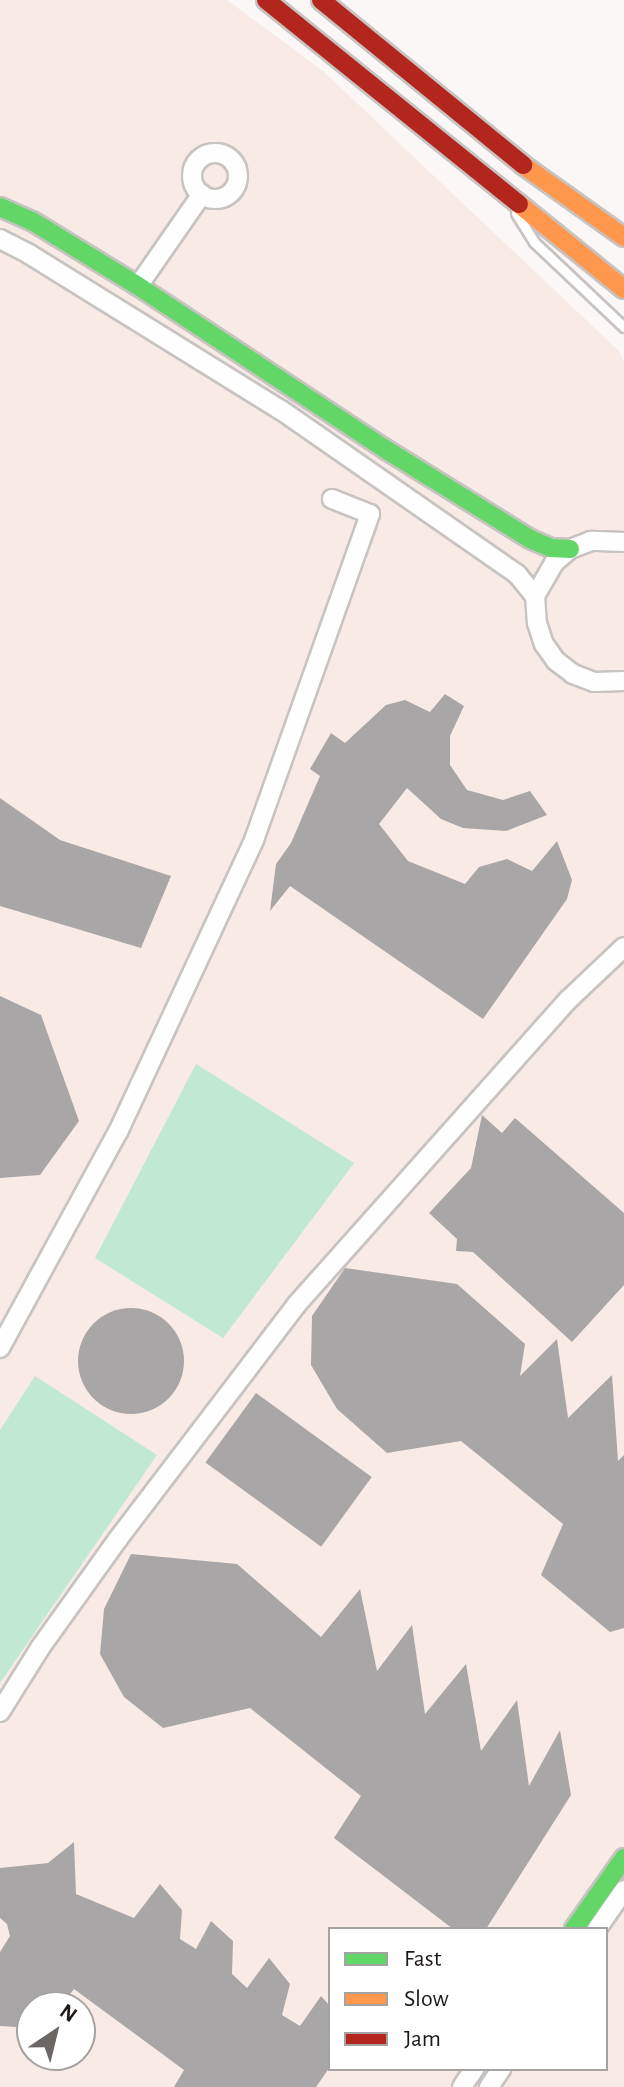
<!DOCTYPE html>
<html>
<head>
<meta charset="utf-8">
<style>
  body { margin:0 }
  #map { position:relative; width:624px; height:2087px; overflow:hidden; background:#fbf7f6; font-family:"Alegreya Sans",sans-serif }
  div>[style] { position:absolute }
  .built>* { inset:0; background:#f8ebe6 }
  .green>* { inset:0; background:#c0e8d3 }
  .building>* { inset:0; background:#a9a6a7; transform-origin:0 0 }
  .round { border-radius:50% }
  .roads { filter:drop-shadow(2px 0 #c7c3c1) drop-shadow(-2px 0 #c7c3c1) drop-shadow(0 2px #c7c3c1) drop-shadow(0 -2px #c7c3c1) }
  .lane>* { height:9px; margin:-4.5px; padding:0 4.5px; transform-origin:4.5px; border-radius:4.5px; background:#fefefe }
  .street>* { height:18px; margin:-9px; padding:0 9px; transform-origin:9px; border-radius:9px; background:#fefefe }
  .street>.ring { margin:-9px; padding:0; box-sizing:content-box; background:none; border:18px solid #fefefe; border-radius:50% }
  .fast>* { height:18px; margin:-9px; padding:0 9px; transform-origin:9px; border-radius:9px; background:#63d668 }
  .slow>* { height:18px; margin:-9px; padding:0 9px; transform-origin:9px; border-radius:9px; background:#ff974d }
  .jam>* { height:18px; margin:-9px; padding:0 9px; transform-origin:9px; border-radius:9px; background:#b3261e }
  span { translate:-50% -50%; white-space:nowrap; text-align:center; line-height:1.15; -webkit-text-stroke:8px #fff; paint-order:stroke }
  .legend { position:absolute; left:328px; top:1927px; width:280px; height:144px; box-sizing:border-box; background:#fff; border:2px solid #a5a3a2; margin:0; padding:10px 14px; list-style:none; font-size:24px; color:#1f1917 }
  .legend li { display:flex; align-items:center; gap:16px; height:40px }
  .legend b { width:40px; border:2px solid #a5a3a2 }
  .north { position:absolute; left:16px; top:1991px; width:80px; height:80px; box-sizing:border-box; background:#fff; border:2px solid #a5a3a2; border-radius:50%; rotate:35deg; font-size:22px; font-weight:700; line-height:32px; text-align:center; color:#1f1917 }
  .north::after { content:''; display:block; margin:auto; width:28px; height:36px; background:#6c6765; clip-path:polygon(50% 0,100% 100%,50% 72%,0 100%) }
</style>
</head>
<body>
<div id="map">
  <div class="built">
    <div style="clip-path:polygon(evenodd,0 0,227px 0,323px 71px,619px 351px,624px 361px,624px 2087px,0 2087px,0 0,330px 1929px,606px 1929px,606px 2069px,330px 2069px,330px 1929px,0 0,32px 2007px,80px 2007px,80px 2055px,32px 2055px,32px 2007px)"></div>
  </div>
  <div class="green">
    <div style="clip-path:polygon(196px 1064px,354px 1163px,223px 1338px,95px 1258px)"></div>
    <div style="clip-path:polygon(35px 1376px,157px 1455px,0 1683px,0 1430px)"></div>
  </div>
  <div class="building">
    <div style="clip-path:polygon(445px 694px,464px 706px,450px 736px,450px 765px,467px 790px,503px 800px,530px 791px,547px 815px,506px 831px,463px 828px,441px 819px,407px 788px,379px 824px,408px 861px,465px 884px,479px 867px,507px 859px,532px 871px,557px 841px,572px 880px,567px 899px,483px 1019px,290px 886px,270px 911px,276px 864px,291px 843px,320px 776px,310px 769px,331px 733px,345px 743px,386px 705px,405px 700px,430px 712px)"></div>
    <div style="clip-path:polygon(0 798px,60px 840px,171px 876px,141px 948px,0 906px)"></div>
    <div style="clip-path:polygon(0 996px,41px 1015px,79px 1121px,40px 1175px,0 1178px)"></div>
    <div style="clip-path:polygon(482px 1115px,502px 1133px,515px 1118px,624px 1213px,624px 1285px,572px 1342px,473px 1252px,456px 1251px,457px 1239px,429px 1213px,471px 1168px)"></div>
    <div style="clip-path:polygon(345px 1268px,457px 1284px,525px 1344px,520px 1376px,557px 1339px,568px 1418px,612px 1375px,618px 1461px,624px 1455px,624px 1628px,610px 1632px,541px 1575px,563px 1524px,461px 1441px,387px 1453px,337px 1409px,311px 1365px,312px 1316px)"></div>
    <div class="round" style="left:78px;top:1308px;width:106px;height:106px"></div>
    <div style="left:256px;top:1393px;width:143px;height:86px;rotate:36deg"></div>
    <div style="clip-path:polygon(131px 1554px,237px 1564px,321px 1637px,360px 1589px,377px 1671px,412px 1625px,425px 1714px,466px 1664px,481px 1751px,517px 1700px,529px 1786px,560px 1730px,571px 1795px,486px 1929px,453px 1929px,334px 1838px,361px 1796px,250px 1708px,163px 1728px,124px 1697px,100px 1654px,104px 1609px)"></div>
    <div style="clip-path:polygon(74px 1842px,76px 1894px,134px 1918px,160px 1884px,182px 1910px,180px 1939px,196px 1949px,211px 1921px,233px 1941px,232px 1974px,247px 1988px,269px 1958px,290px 1984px,282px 2015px,300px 2026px,321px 1996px,330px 2006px,330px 2067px,316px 2087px,174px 2087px,184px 2070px,74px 1989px,60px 2007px,32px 2007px,32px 2028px,0 2026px,0 1952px,10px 1936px,7px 1924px,0 1918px,0 1868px,48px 1863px)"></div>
  </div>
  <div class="roads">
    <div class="lane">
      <div style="left:516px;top:213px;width:34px;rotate:58deg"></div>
      <div style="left:534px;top:242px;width:124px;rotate:43.4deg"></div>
    </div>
    <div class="street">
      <div class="ring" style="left:192px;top:153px;width:28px;height:28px"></div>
      <div style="left:0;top:239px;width:33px;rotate:27deg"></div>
      <div style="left:29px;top:254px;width:296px;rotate:31.8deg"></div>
      <div style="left:281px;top:410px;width:287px;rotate:34.8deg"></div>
      <div style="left:517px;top:574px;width:28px;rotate:51deg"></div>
      <div style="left:138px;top:286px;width:112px;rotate:-55.2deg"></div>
      <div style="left:624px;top:542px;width:33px;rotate:-178deg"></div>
      <div style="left:591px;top:541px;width:22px;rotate:159deg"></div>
      <div style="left:570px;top:549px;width:21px;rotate:139deg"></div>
      <div style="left:554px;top:563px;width:38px;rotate:120deg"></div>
      <div style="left:535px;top:596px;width:27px;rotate:86deg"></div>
      <div style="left:537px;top:623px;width:22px;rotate:72deg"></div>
      <div style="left:544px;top:644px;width:21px;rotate:55deg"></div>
      <div style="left:556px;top:661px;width:21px;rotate:37deg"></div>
      <div style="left:573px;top:674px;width:22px;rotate:21deg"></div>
      <div style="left:594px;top:682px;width:30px;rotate:-2deg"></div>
      <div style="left:0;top:1348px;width:246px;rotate:-61.4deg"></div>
      <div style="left:118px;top:1132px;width:322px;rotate:-65deg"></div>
      <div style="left:254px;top:840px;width:346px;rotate:-70.4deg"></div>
      <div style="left:370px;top:514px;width:41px;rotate:-158.5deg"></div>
      <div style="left:0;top:1712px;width:75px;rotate:-58deg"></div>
      <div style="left:40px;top:1648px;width:134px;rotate:-54.4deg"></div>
      <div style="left:118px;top:1539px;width:295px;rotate:-52.7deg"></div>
      <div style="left:297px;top:1304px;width:407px;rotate:-48.3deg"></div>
      <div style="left:568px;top:1000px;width:77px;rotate:-43.4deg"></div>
      <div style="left:597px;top:1929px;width:47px;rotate:-55.3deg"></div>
      <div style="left:462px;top:2087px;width:22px;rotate:-56deg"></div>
      <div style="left:489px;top:2087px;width:22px;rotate:-56deg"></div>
    </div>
    <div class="fast">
      <div style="left:0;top:207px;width:35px;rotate:24deg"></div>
      <div style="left:32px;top:221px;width:124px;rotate:31.5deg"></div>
      <div style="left:138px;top:286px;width:296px;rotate:33.4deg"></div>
      <div style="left:385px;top:449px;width:171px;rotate:31.8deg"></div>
      <div style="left:530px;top:539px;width:23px;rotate:23deg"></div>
      <div style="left:551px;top:548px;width:19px;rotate:3deg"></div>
      <div style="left:574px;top:1929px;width:87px;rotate:-54.8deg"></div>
    </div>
    <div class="slow">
      <div style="left:523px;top:165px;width:124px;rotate:35.5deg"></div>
      <div style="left:519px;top:204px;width:135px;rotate:39deg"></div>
    </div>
    <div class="jam">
      <div style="left:266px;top:0;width:325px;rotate:38.9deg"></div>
      <div style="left:321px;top:0;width:261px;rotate:39.2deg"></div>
    </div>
  </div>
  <ul class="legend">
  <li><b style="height:10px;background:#63d668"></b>Fast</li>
  <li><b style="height:10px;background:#ff974d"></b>Slow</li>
  <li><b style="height:10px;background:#b3261e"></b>Jam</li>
  </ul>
  <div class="north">N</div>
</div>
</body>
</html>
